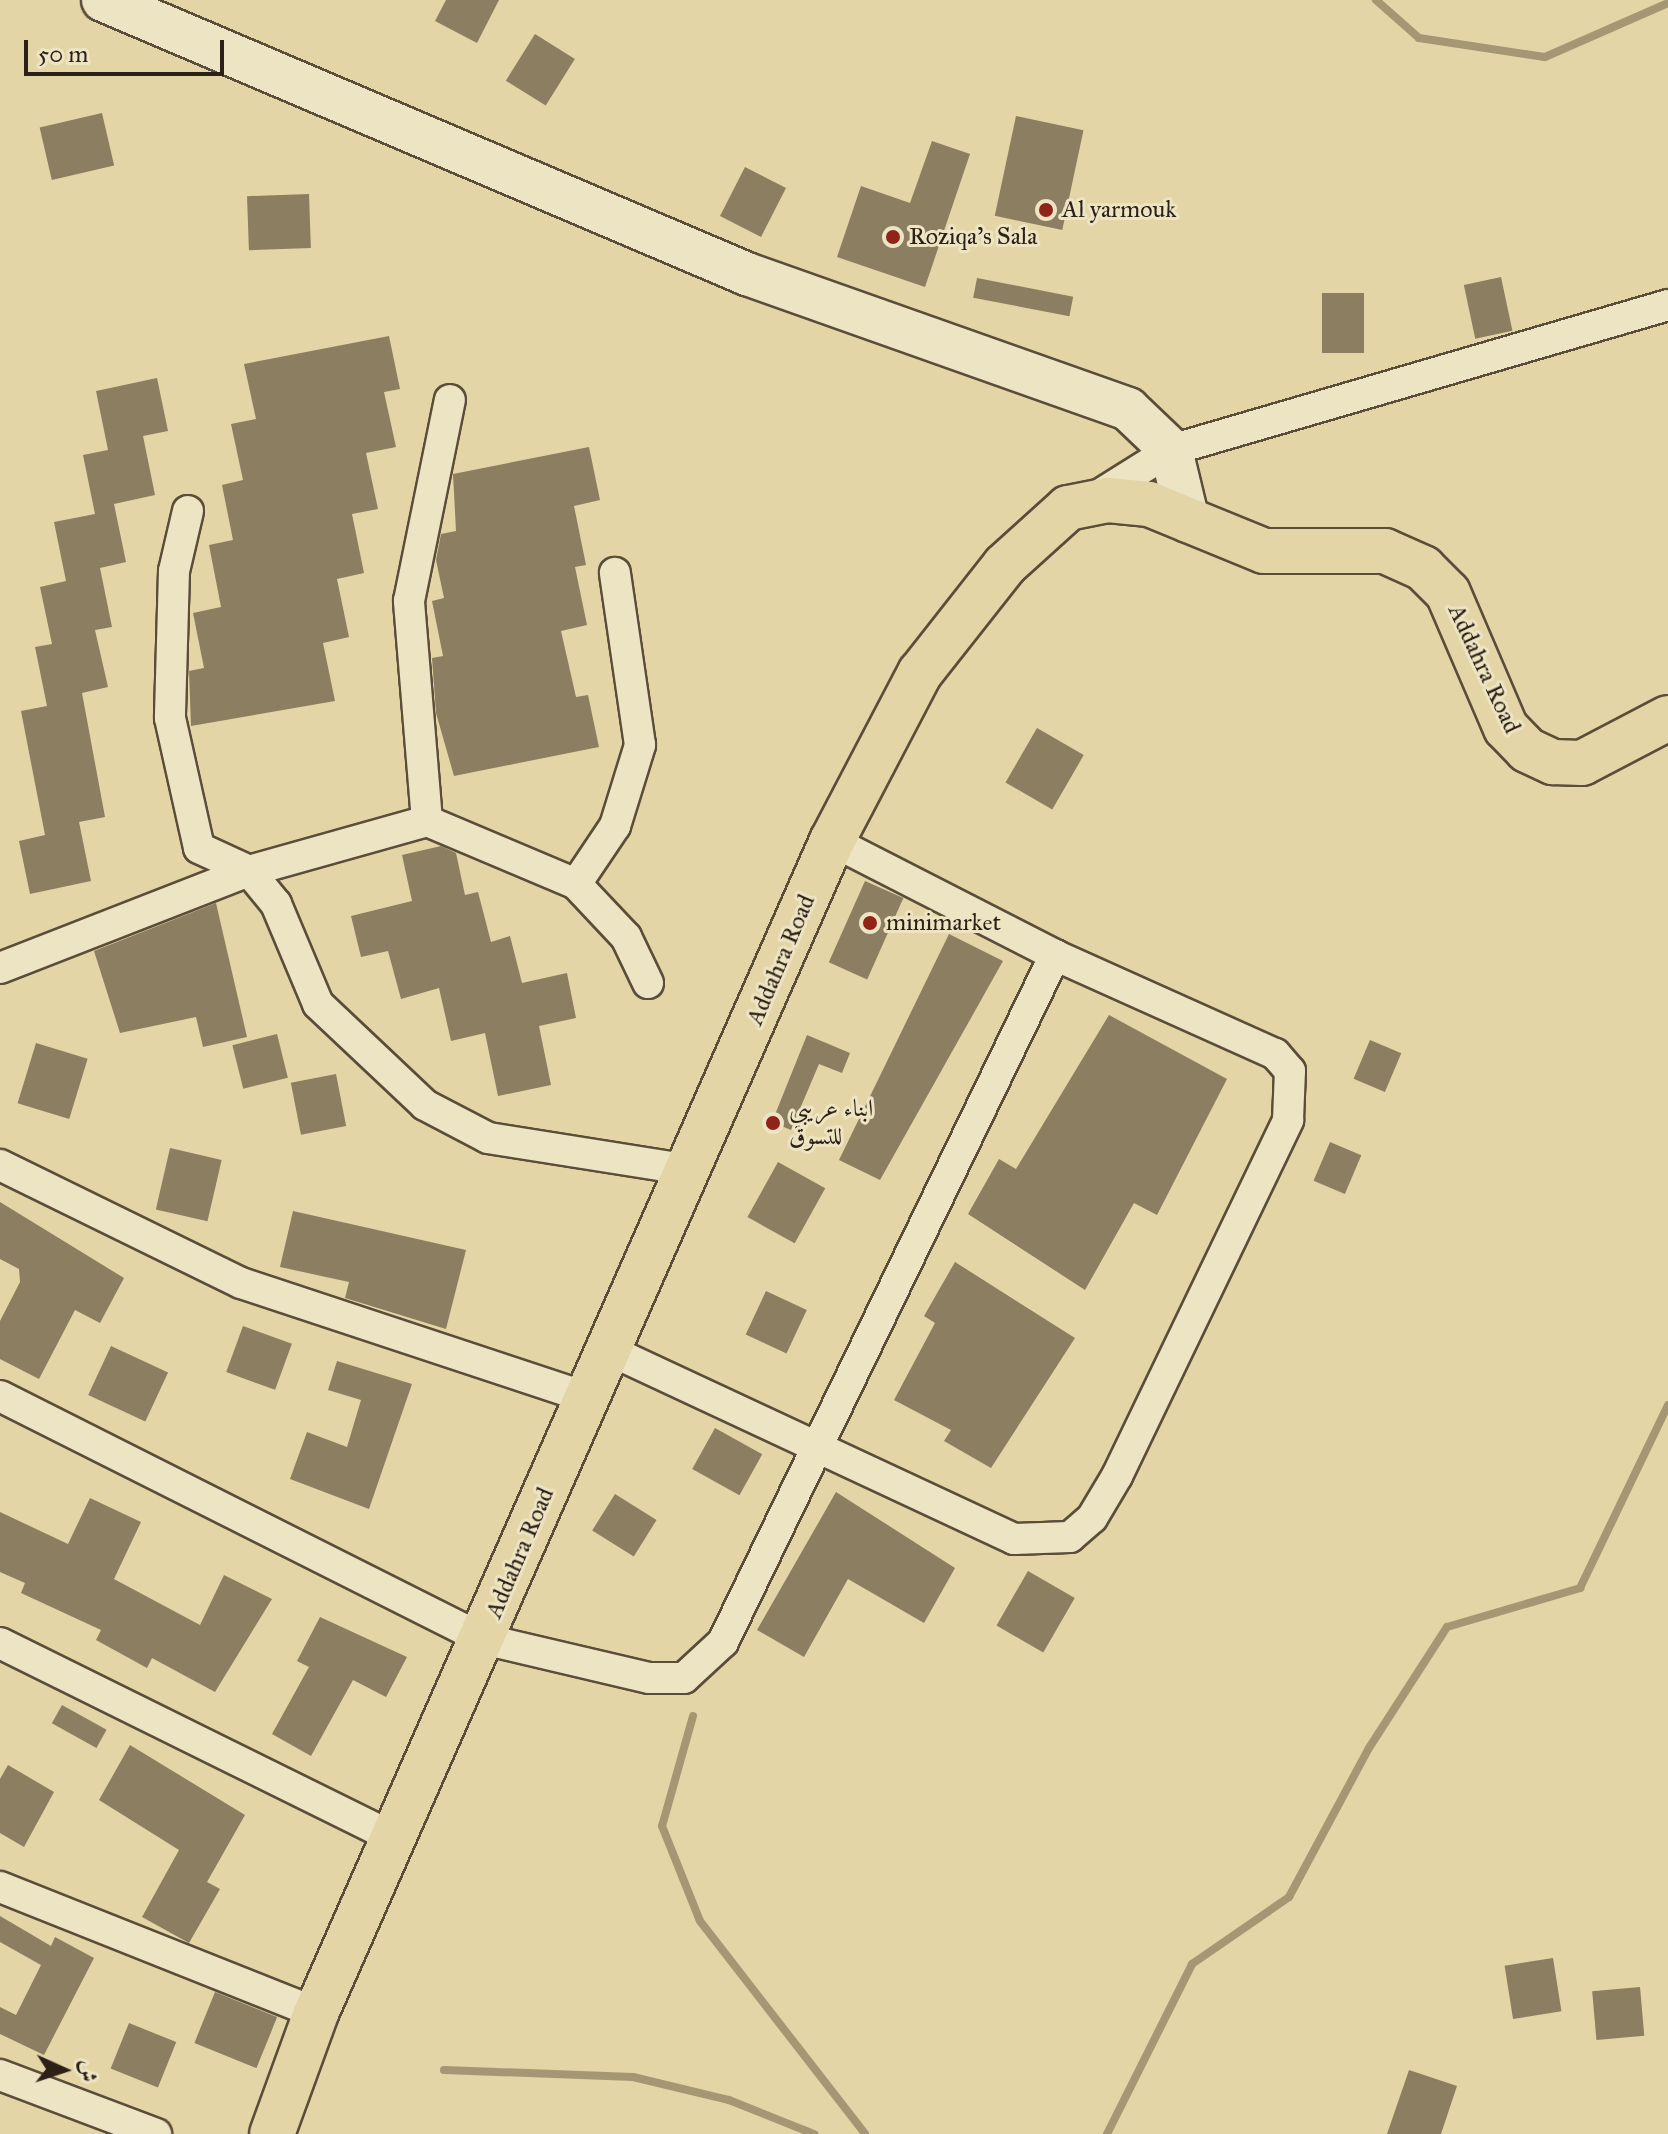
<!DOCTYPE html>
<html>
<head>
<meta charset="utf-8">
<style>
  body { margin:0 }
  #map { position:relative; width:1668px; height:2134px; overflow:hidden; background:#e3d5a5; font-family:"IM FELL Great Primer",Amiri,serif }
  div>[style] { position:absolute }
  .stream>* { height:8px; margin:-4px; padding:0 4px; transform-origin:4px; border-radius:4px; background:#a59774 }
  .building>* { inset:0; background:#8c7e60; transform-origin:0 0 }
  .roads { filter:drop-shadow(2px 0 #5a4d3a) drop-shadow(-2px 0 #5a4d3a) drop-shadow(0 2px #5a4d3a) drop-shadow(0 -2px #5a4d3a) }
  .street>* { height:30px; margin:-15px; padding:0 15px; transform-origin:15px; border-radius:15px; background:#ede4c4 }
  .secondary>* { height:42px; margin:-21px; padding:0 21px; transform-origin:21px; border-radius:21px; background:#ede4c4 }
  .primary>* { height:44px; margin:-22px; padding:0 22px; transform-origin:22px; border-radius:22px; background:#e3d5a5 }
  .dots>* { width:22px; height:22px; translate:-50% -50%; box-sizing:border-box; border:4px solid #ede4c4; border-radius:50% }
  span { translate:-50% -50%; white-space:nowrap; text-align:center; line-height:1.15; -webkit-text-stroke:6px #ede4c4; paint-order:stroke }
  .poi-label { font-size:24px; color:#2d2016 }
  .left { translate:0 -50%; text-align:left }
  .street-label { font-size:24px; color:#2d2016 }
  .north { position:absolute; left:24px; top:2030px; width:80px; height:80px; -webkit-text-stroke:6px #ede4c4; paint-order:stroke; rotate:93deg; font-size:22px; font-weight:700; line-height:32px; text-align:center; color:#2d2016 }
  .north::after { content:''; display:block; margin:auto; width:28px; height:36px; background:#2d2016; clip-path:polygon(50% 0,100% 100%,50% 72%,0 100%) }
  .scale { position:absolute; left:24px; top:40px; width:200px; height:36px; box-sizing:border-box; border:4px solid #2d2016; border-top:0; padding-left:10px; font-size:24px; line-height:28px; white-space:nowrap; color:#2d2016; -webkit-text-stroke:6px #ede4c4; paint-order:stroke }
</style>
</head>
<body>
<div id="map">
  <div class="stream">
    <div style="left:1376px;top:0;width:57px;rotate:41.5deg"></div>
    <div style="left:1419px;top:38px;width:127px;rotate:8.6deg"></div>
    <div style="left:1545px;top:57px;width:134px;rotate:-23.7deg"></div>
    <div style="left:693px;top:1716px;width:114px;rotate:105.7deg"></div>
    <div style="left:662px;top:1826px;width:102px;rotate:68.2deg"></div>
    <div style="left:700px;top:1921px;width:269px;rotate:52.2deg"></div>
    <div style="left:444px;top:2070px;width:189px;rotate:2.1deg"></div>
    <div style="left:633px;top:2077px;width:99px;rotate:13.5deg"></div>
    <div style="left:729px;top:2100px;width:92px;rotate:21.8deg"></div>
    <div style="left:1107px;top:2134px;width:190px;rotate:-63.4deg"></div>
    <div style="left:1192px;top:1964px;width:118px;rotate:-34.6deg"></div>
    <div style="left:1289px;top:1897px;width:169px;rotate:-61.8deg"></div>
    <div style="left:1369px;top:1748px;width:144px;rotate:-57.2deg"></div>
    <div style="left:1447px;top:1627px;width:139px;rotate:-16.3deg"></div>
    <div style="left:1580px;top:1588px;width:203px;rotate:-64.3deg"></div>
  </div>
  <div class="building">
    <div style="clip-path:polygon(446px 0,499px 0,477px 43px,435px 21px)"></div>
    <div style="left:535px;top:34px;width:47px;height:55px;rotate:32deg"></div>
    <div style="left:102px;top:113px;width:54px;height:64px;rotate:77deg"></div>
    <div style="left:1016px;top:116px;width:69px;height:102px;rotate:12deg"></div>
    <div style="clip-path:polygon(932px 141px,970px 154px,925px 287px,837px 257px,861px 186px,910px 203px)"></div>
    <div style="left:745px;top:167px;width:46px;height:55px;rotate:27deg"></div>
    <div style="left:309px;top:194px;width:54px;height:62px;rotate:88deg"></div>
    <div style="left:1501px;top:277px;width:55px;height:38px;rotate:78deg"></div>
    <div style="left:977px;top:278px;width:98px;height:20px;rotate:11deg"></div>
    <div style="left:1364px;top:293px;width:60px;height:42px;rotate:90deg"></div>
    <div style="clip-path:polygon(389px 336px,400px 389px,384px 392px,396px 447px,366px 453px,378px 509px,352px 514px,364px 573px,337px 579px,349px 637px,323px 643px,335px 701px,191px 726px,189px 671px,204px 668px,193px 613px,221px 607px,209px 545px,233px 540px,222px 485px,243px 480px,231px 424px,256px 419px,244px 364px)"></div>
    <div style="clip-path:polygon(157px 378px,168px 431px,143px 436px,155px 495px,114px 504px,126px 562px,100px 568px,112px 627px,95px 630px,108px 687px,82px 693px,105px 817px,79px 822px,91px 881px,30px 894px,19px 841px,45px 835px,21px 711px,47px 706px,35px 647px,52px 644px,40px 587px,66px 581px,54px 522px,95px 514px,83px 455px,108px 450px,96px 391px)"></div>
    <div style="clip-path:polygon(589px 447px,600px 500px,574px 506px,586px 565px,575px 567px,587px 625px,561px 631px,576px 697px,588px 695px,599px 747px,454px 776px,436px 713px,432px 658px,443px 656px,432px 601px,444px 598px,436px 560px,441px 534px,456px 531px,453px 474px)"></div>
    <div style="left:1037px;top:728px;width:54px;height:63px;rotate:30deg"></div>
    <div style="clip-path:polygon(441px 846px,456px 853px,465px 895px,478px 892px,491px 942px,510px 936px,522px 983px,567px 973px,576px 1018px,539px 1026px,551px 1085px,498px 1096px,485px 1033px,451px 1041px,439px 988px,401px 999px,388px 951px,361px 957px,351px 916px,412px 901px,402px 855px)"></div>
    <div style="left:865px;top:881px;width:42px;height:89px;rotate:24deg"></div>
    <div style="clip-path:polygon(216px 903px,247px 1037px,203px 1047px,196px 1017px,120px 1033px,94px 951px)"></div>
    <div style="clip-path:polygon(949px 934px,1003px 961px,880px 1180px,839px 1160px)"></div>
    <div style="clip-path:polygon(1109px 1015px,1227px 1079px,1157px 1215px,1134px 1203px,1085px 1290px,968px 1214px,999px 1159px,1016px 1169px)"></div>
    <div style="left:277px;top:1034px;width:45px;height:46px;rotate:76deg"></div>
    <div style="clip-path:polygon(807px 1035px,850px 1053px,842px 1073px,819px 1064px,791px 1130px,772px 1122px)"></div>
    <div style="left:1370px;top:1040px;width:34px;height:42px;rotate:23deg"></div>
    <div style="left:36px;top:1043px;width:54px;height:63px;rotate:17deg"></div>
    <div style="left:336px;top:1074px;width:53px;height:46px;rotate:79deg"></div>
    <div style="left:1330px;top:1142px;width:34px;height:42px;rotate:23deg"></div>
    <div style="left:170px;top:1148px;width:53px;height:63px;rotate:13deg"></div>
    <div style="left:778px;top:1162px;width:54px;height:63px;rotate:29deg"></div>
    <div style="clip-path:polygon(0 1202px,124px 1278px,100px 1323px,75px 1310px,39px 1379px,0 1359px,0 1321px,20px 1282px,19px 1269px,0 1259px)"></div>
    <div style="clip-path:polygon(293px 1211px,466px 1250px,446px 1329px,345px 1298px,349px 1282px,280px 1267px)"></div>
    <div style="clip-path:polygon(955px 1262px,1075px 1338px,991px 1468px,944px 1441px,951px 1430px,894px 1400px,935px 1323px,924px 1316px)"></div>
    <div style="left:766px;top:1291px;width:45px;height:48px;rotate:25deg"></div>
    <div style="left:243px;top:1326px;width:52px;height:49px;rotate:20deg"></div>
    <div style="left:111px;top:1346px;width:63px;height:54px;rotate:25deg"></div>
    <div style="clip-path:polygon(337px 1361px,412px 1384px,369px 1509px,290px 1479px,307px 1432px,347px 1447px,361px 1400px,328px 1390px)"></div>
    <div style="left:715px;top:1428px;width:54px;height:47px;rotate:29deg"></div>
    <div style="clip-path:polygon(836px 1492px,955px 1568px,924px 1623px,848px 1579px,804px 1657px,757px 1630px)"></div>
    <div style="left:615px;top:1494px;width:49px;height:43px;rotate:32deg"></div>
    <div style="clip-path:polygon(90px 1498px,141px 1522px,114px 1579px,200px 1625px,224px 1575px,272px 1599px,215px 1692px,152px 1658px,147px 1668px,96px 1640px,101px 1630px,21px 1593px,25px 1583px,0 1572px,0 1512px,68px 1544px)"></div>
    <div style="left:1028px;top:1571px;width:54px;height:63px;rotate:30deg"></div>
    <div style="clip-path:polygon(320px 1617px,407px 1657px,386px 1697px,353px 1680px,311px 1756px,272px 1734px,309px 1667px,297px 1661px)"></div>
    <div style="left:62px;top:1705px;width:51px;height:21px;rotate:29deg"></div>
    <div style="clip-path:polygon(130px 1745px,245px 1815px,207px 1882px,220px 1889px,189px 1943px,142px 1917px,179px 1850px,99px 1800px)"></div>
    <div style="clip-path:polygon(8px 1765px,54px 1792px,24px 1847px,0 1833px,0 1779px)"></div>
    <div style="clip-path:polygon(0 1916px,51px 1946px,55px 1937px,94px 1958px,44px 2055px,0 2034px,0 2007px,16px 2015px,41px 1965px,0 1942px)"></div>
    <div style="left:1553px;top:1958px;width:54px;height:49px;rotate:81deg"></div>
    <div style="left:1640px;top:1987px;width:49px;height:48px;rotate:85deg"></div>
    <div style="left:215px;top:1992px;width:67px;height:55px;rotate:22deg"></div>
    <div style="left:129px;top:2023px;width:51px;height:49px;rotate:22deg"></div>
    <div style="clip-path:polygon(1409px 2070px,1457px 2086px,1441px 2134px,1387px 2134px)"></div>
  </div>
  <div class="roads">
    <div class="street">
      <div style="left:1088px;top:502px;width:98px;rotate:-32.1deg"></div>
      <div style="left:1171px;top:450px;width:518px;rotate:-16.26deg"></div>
      <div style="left:188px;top:511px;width:62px;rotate:103.1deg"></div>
      <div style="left:174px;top:571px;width:147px;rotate:91.6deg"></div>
      <div style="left:170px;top:718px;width:133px;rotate:77.4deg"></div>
      <div style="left:199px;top:848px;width:55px;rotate:24.7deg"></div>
      <div style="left:249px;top:871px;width:185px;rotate:-15.7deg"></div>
      <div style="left:427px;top:821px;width:162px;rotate:22.9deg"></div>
      <div style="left:576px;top:884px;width:73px;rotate:46.7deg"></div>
      <div style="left:626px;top:937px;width:51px;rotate:64.4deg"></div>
      <div style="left:427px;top:821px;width:221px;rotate:-94.7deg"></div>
      <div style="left:409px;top:601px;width:205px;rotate:-78.5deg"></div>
      <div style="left:576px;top:884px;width:70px;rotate:-56.1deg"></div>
      <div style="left:615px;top:826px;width:85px;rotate:-72.8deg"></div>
      <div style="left:640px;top:745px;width:174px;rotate:-98.3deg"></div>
      <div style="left:0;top:968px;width:267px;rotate:-21.3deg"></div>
      <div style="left:249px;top:871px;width:43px;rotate:50.7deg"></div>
      <div style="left:276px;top:904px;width:108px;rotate:67.2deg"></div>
      <div style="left:318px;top:1004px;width:147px;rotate:43.3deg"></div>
      <div style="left:425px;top:1105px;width:71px;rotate:27.6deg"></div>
      <div style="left:488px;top:1138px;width:204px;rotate:9deg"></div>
      <div style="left:0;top:1165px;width:268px;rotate:26.1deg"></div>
      <div style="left:241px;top:1283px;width:363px;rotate:18.3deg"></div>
      <div style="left:611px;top:1351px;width:445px;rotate:25deg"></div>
      <div style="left:1014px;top:1539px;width:56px;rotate:-2deg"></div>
      <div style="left:1070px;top:1537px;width:29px;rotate:-41deg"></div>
      <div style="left:1092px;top:1518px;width:49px;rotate:-59.2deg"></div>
      <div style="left:1117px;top:1476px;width:395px;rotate:-64.3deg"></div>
      <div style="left:1288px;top:1120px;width:49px;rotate:-87.7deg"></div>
      <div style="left:1290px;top:1071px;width:23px;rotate:-131deg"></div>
      <div style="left:1275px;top:1054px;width:241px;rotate:-155.8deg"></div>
      <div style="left:1055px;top:955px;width:250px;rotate:-152.9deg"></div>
      <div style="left:0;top:1396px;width:541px;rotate:26.71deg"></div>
      <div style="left:483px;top:1639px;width:171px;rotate:13.2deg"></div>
      <div style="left:649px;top:1678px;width:35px"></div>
      <div style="left:684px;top:1678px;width:53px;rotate:-42.7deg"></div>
      <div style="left:723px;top:1642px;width:763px;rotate:-64.21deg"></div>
      <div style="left:0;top:1643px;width:440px;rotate:26.3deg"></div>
      <div style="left:0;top:1887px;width:340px;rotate:21.7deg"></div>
      <div style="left:0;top:2075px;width:167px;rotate:20.7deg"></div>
    </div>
    <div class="secondary">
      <div style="left:103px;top:0;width:700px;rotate:23.05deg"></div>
      <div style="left:747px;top:274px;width:404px;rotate:19.5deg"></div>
      <div style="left:1128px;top:409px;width:59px;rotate:43.6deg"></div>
      <div style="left:1171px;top:450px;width:73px;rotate:76.5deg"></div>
    </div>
    <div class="primary">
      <div style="left:272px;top:2134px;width:129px;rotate:-70deg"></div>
      <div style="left:316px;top:2013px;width:1281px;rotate:-66.24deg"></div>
      <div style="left:832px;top:841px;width:190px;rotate:-62.4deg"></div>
      <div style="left:920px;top:673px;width:137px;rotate:-51.8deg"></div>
      <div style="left:1005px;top:565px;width:85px;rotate:-42.1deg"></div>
      <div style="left:1068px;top:508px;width:41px;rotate:-11.3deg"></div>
      <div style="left:1108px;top:500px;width:41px;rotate:5.6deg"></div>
      <div style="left:1149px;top:504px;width:124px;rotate:22.2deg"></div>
      <div style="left:1264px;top:551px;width:121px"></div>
      <div style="left:1385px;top:551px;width:42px;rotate:24.1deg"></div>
      <div style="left:1423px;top:568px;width:35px;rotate:45deg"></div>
      <div style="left:1448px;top:593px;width:147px;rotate:66.8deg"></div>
      <div style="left:1506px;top:728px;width:30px;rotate:46deg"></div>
      <div style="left:1527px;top:750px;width:29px;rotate:25deg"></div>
      <div style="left:1553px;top:762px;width:29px;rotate:2deg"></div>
      <div style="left:1582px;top:763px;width:97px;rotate:-27.6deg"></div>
    </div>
  </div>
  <div class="dots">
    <div style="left:1046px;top:210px;background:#8f2418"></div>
    <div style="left:893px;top:237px;background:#8f2418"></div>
    <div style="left:870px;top:923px;background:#8f2418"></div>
    <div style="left:773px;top:1123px;background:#8f2418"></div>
  </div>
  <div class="poi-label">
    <span class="left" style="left:1062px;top:210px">Al yarmouk</span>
    <span class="left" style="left:909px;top:237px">Roziqa’s Sala</span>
    <span class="left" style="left:886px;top:923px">minimarket</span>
    <span class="left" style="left:789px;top:1123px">ابناء عريبي<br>للتسوق</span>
  </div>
  <div class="street-label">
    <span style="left:1484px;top:669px;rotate:65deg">Addahra Road</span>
    <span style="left:781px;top:960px;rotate:-67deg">Addahra Road</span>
    <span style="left:520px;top:1553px;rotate:-67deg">Addahra Road</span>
  </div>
  <div class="north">ش</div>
  <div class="scale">50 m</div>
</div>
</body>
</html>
